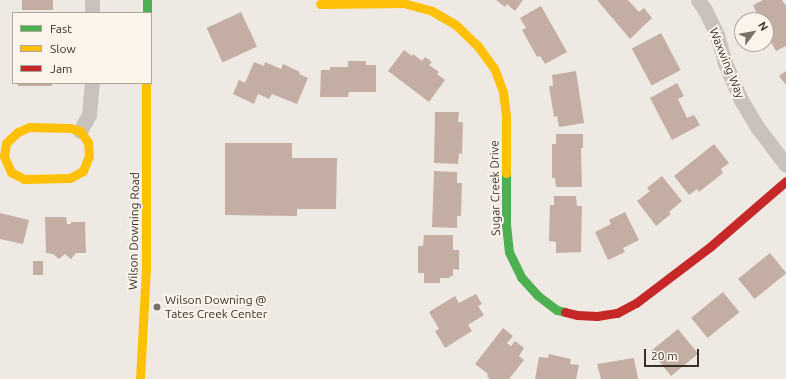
<!DOCTYPE html>
<html>
<head>
<meta charset="utf-8">
<style>
  body { margin:0 }
  #map { position:relative; width:786px; height:379px; overflow:hidden; background:#efe9e3; font-family:Ubuntu,sans-serif }
  div>[style] { position:absolute }
  .building>* { inset:0; background:#c4aea4; transform-origin:0 0 }
  .street>* { height:15px; margin:-7.5px; padding:0 7.5px; transform-origin:7.5px; border-radius:7.5px; background:#c9c2bc }
  .fast>* { height:9px; margin:-4.5px; padding:0 4.5px; transform-origin:4.5px; border-radius:4.5px; background:#4caf50 }
  .slow>* { height:9px; margin:-4.5px; padding:0 4.5px; transform-origin:4.5px; border-radius:4.5px; background:#ffc107 }
  .jam>* { height:9px; margin:-4.5px; padding:0 4.5px; transform-origin:4.5px; border-radius:4.5px; background:#c62828 }
  .dots>* { width:11px; height:11px; translate:-50% -50%; box-sizing:border-box; border:2px solid #fbf4eb; border-radius:50% }
  span { translate:-50% -50%; white-space:nowrap; text-align:center; line-height:1.15; -webkit-text-stroke:4px #fbf4eb; paint-order:stroke }
  .street-label { font-size:12px; color:#3a2f29 }
  .poi-label { font-size:12px; color:#3a2f29 }
  .left { translate:0 -50%; text-align:left }
  .legend { position:absolute; left:12px; top:12px; width:140px; height:72px; box-sizing:border-box; background:#fbf4eb; border:1px solid #aea59d; margin:0; padding:5px 7px; list-style:none; font-size:12px; color:#3a2f29 }
  .legend li { display:flex; align-items:center; gap:8px; height:20px }
  .legend b { width:20px; border:1px solid #aea59d }
  .north { position:absolute; left:734px; top:12px; width:40px; height:40px; box-sizing:border-box; background:#fbf4eb; border:1px solid #aea59d; border-radius:50%; rotate:58deg; font-size:11px; font-weight:700; line-height:16px; text-align:center; color:#3a2f29 }
  .north::after { content:''; display:block; margin:auto; width:14px; height:18px; background:#79706a; clip-path:polygon(50% 0,100% 100%,50% 72%,0 100%) }
  .scale { position:absolute; left:644px; top:349px; width:55px; height:18px; box-sizing:border-box; border:2px solid #3a2f29; border-top:0; padding-left:5px; font-size:12px; line-height:14px; white-space:nowrap; color:#3a2f29; -webkit-text-stroke:3px #fbf4eb; paint-order:stroke }
</style>
</head>
<body>
<div id="map">
  <div class="building">
    <div style="left:22px;top:0;width:31px;height:10px"></div>
    <div style="clip-path:polygon(496px 0,523px 0,515px 11px,507px 4px,505px 7px)"></div>
    <div style="clip-path:polygon(597px 0,628px 0,639px 12px,644px 8px,652px 18px,630px 39px)"></div>
    <div style="clip-path:polygon(763px 0,782px 0,786px 6px,786px 46px,776px 51px,766px 34px,766px 20px,760px 20px,753px 5px)"></div>
    <div style="clip-path:polygon(541px 6px,567px 52px,545px 64px,540px 56px,537px 57px,522px 30px,526px 28px,520px 18px)"></div>
    <div style="left:241px;top:12px;width:38px;height:38px;rotate:65deg"></div>
    <div style="left:661px;top:33px;width:42px;height:33px;rotate:62deg"></div>
    <div style="clip-path:polygon(404px 50px,412px 56px,413px 54px,422px 61px,425px 57px,432px 62px,429px 65px,439px 72px,437px 74px,445px 80px,429px 102px,388px 71px)"></div>
    <div style="clip-path:polygon(348px 61px,366px 61px,366px 65px,376px 65px,376px 92px,349px 92px,348px 97px,320px 97px,321px 70px,330px 70px,330px 67px,348px 67px)"></div>
    <div style="clip-path:polygon(254px 62px,264px 66px,265px 62px,281px 69px,283px 64px,300px 72px,299px 74px,308px 78px,297px 104px,272px 94px,269px 99px,258px 94px,254px 104px,233px 94px,239px 80px,245px 83px)"></div>
    <div style="clip-path:polygon(576px 71px,584px 123px,559px 127px,557px 116px,554px 117px,549px 86px,553px 86px,552px 75px)"></div>
    <div style="clip-path:polygon(786px 71px,786px 85px,779px 76px)"></div>
    <div style="left:18px;top:83px;width:34px;height:3px"></div>
    <div style="clip-path:polygon(677px 83px,684px 96px,678px 99px,687px 118px,694px 115px,700px 125px,672px 140px,650px 98px)"></div>
    <div style="clip-path:polygon(435px 112px,459px 112px,458px 122px,463px 122px,462px 154px,459px 153px,458px 164px,434px 163px)"></div>
    <div style="clip-path:polygon(556px 134px,583px 134px,583px 148px,581px 148px,582px 187px,556px 187px,555px 178px,552px 178px,552px 144px,556px 144px)"></div>
    <div style="clip-path:polygon(225px 143px,292px 143px,292px 158px,337px 158px,336px 209px,297px 209px,297px 216px,225px 215px)"></div>
    <div style="clip-path:polygon(714px 144px,729px 163px,721px 169px,723px 173px,699px 192px,697px 189px,689px 195px,674px 176px)"></div>
    <div style="clip-path:polygon(434px 171px,457px 172px,457px 183px,462px 183px,461px 216px,457px 216px,457px 228px,432px 227px)"></div>
    <div style="clip-path:polygon(662px 176px,682px 201px,669px 212px,671px 214px,656px 226px,637px 201px,650px 191px,647px 188px)"></div>
    <div style="clip-path:polygon(554px 196px,576px 196px,577px 206px,582px 206px,581px 252px,556px 253px,556px 242px,549px 241px,550px 205px,554px 205px)"></div>
    <div style="clip-path:polygon(625px 212px,639px 240px,623px 248px,625px 252px,608px 260px,595px 232px,611px 224px,609px 220px)"></div>
    <div style="clip-path:polygon(0 213px,29px 220px,23px 244px,0 239px)"></div>
    <div style="clip-path:polygon(45px 217px,66px 217px,67px 224px,71px 224px,71px 222px,85px 222px,86px 253px,76px 253px,71px 259px,65px 254px,59px 259px,53px 254px,46px 253px)"></div>
    <div style="clip-path:polygon(424px 235px,453px 235px,453px 250px,459px 250px,459px 270px,453px 269px,453px 276px,450px 276px,450px 278px,440px 278px,440px 283px,424px 283px,424px 273px,418px 273px,418px 246px,423px 246px)"></div>
    <div style="left:770px;top:253px;width:26px;height:41px;rotate:51deg"></div>
    <div style="left:33px;top:261px;width:10px;height:14px"></div>
    <div style="left:723px;top:292px;width:26px;height:41px;rotate:51deg"></div>
    <div style="clip-path:polygon(476px 294px,482px 304px,478px 306px,484px 315px,468px 325px,472px 331px,445px 348px,435px 331px,439px 329px,429px 312px,455px 296px,459px 303px)"></div>
    <div style="clip-path:polygon(503px 328px,513px 336px,507px 343px,511px 346px,515px 341px,524px 348px,519px 356px,524px 360px,509px 379px,490px 379px,487px 376px,488px 374px,475px 364px)"></div>
    <div style="left:678px;top:329px;width:32px;height:35px;rotate:51deg"></div>
    <div style="clip-path:polygon(549px 354px,571px 359px,570px 364px,579px 365px,576px 379px,535px 379px,539px 357px,548px 358px)"></div>
    <div style="clip-path:polygon(634px 358px,638px 379px,601px 379px,597px 364px)"></div>
  </div>
  <div class="street">
    <div style="left:698px;top:0;width:12px;rotate:55deg"></div>
    <div style="left:705px;top:10px;width:28px;rotate:64deg"></div>
    <div style="left:717px;top:35px;width:29px;rotate:74deg"></div>
    <div style="left:725px;top:63px;width:40px;rotate:66.6deg"></div>
    <div style="left:741px;top:100px;width:33px;rotate:59deg"></div>
    <div style="left:758px;top:128px;width:46px;rotate:52.9deg"></div>
    <div style="left:92px;top:13px;width:13px;rotate:-90deg"></div>
    <div style="left:80px;top:131px;width:18px;rotate:-61deg"></div>
    <div style="left:89px;top:115px;width:32px;rotate:-85deg"></div>
  </div>
  <div class="fast">
    <div style="left:147px;top:0;width:13px;rotate:90deg"></div>
    <div style="left:506px;top:173px;width:51px;rotate:90deg"></div>
    <div style="left:506px;top:224px;width:28px;rotate:84deg"></div>
    <div style="left:509px;top:252px;width:28px;rotate:64deg"></div>
    <div style="left:521px;top:277px;width:24px;rotate:48deg"></div>
    <div style="left:537px;top:295px;width:25px;rotate:37deg"></div>
    <div style="left:557px;top:310px;width:8px;rotate:14deg"></div>
  </div>
  <div class="slow">
    <div style="left:320px;top:4px;width:83px;rotate:-0.7deg"></div>
    <div style="left:403px;top:3px;width:30px;rotate:15deg"></div>
    <div style="left:432px;top:11px;width:28px;rotate:30deg"></div>
    <div style="left:456px;top:25px;width:29px;rotate:44deg"></div>
    <div style="left:477px;top:45px;width:29px;rotate:54deg"></div>
    <div style="left:494px;top:68px;width:26px;rotate:69deg"></div>
    <div style="left:503px;top:92px;width:25px;rotate:83deg"></div>
    <div style="left:506px;top:117px;width:56px;rotate:90deg"></div>
    <div style="left:29px;top:127px;width:41px;rotate:1.4deg"></div>
    <div style="left:70px;top:128px;width:10px;rotate:17deg"></div>
    <div style="left:80px;top:131px;width:14px;rotate:54deg"></div>
    <div style="left:88px;top:142px;width:14px;rotate:86deg"></div>
    <div style="left:89px;top:156px;width:16px;rotate:112deg"></div>
    <div style="left:83px;top:171px;width:15px;rotate:152deg"></div>
    <div style="left:70px;top:178px;width:46px;rotate:178.8deg"></div>
    <div style="left:24px;top:179px;width:15px;rotate:-152deg"></div>
    <div style="left:11px;top:172px;width:17px;rotate:-114deg"></div>
    <div style="left:4px;top:156px;width:13px;rotate:-81deg"></div>
    <div style="left:6px;top:143px;width:16px;rotate:-43deg"></div>
    <div style="left:18px;top:132px;width:12px;rotate:-24deg"></div>
    <div style="left:140px;top:379px;width:112px;rotate:-86.9deg"></div>
    <div style="left:146px;top:267px;width:184px;rotate:-90deg"></div>
  </div>
  <div class="jam">
    <div style="left:565px;top:312px;width:12px;rotate:14deg"></div>
    <div style="left:577px;top:315px;width:20px;rotate:3deg"></div>
    <div style="left:597px;top:316px;width:20px;rotate:-9deg"></div>
    <div style="left:617px;top:313px;width:21px;rotate:-28deg"></div>
    <div style="left:636px;top:303px;width:94px;rotate:-37.2deg"></div>
    <div style="left:711px;top:246px;width:99px;rotate:-40.9deg"></div>
  </div>
  <div class="dots">
    <div style="left:157px;top:307px;background:#79706a"></div>
  </div>
  <div class="street-label">
    <span style="left:727px;top:63px;rotate:68deg">Waxwing Way</span>
    <span style="left:495px;top:188px;rotate:-91deg">Sugar Creek Drive</span>
    <span style="left:134px;top:231px;rotate:-89deg">Wilson Downing Road</span>
  </div>
  <div class="poi-label">
    <span class="left" style="left:165px;top:307px">Wilson Downing @<br>Tates Creek Center</span>
  </div>
  <ul class="legend">
  <li><b style="height:5px;background:#4caf50"></b>Fast</li>
  <li><b style="height:5px;background:#ffc107"></b>Slow</li>
  <li><b style="height:5px;background:#c62828"></b>Jam</li>
  </ul>
  <div class="north">N</div>
  <div class="scale">20 m</div>
</div>
</body>
</html>
